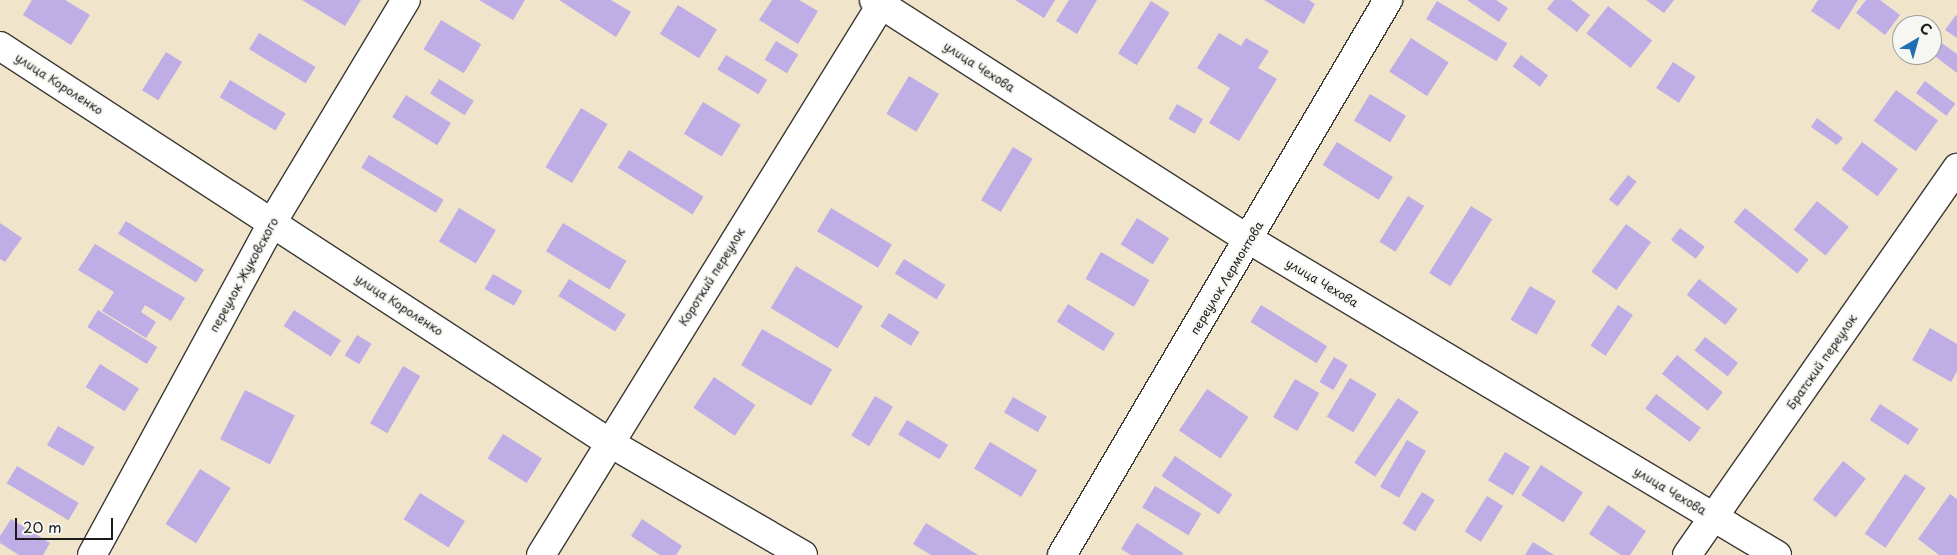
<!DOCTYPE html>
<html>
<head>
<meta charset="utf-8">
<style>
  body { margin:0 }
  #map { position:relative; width:1957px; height:555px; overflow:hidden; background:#f0e4ca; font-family:"Playpen Sans",sans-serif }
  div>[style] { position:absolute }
  .building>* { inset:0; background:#bfade6; transform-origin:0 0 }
  .roads { filter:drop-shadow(1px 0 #3c3a36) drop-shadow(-1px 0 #3c3a36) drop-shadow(0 1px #3c3a36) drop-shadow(0 -1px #3c3a36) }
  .street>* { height:28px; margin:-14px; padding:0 14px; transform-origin:14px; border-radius:14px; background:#fff }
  span { translate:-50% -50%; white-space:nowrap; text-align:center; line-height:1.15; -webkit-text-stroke:4px #f6f6f2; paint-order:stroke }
  .street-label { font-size:12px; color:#1c1c1c }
  .north { position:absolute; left:1892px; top:15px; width:50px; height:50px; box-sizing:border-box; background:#f6f6f2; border:1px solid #9f9f9c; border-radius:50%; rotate:38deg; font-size:14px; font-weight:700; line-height:20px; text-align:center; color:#1c1c1c }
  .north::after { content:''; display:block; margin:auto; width:18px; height:22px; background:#1f6fb2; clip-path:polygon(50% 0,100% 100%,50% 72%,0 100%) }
  .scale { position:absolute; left:15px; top:518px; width:98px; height:22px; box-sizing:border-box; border:2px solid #1c1c1c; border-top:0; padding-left:6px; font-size:15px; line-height:18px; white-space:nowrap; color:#1c1c1c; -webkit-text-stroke:4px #f6f6f2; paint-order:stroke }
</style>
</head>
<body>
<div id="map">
  <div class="building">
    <div style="clip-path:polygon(32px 0,65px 0,90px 15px,71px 45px,23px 15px)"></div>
    <div style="clip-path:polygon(302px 0,361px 0,345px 26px)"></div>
    <div style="clip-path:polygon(479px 0,525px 0,513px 20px)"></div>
    <div style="clip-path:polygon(559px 0,611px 0,631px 12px,616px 37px)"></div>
    <div style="clip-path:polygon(772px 0,799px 0,818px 11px,798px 44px,759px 20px)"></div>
    <div style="clip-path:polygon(1015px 0,1055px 0,1044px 18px)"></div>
    <div style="clip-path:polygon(1069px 0,1097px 0,1077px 34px,1056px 21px)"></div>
    <div style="clip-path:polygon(1264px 0,1309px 0,1315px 4px,1304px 24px)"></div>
    <div style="clip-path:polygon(1467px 0,1496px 0,1508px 8px,1499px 22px)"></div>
    <div style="clip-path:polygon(1554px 0,1571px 0,1590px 15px,1577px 32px,1547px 9px)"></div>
    <div style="clip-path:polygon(1646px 0,1674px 0,1664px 13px)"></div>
    <div style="clip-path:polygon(1818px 0,1858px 0,1839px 30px,1811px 11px)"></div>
    <div style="clip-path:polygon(1866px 0,1880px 0,1900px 15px,1885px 35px,1856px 13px)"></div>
    <div style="left:1151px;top:1px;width:22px;height:62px;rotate:32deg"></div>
    <div style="left:1437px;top:1px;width:82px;height:21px;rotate:31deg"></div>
    <div style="left:678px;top:5px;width:46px;height:34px;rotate:32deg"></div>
    <div style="left:1608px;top:6px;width:56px;height:35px;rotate:38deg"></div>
    <div style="clip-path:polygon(1956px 15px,1957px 16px,1957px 38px,1945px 30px)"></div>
    <div style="left:441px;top:20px;width:47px;height:34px;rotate:31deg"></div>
    <div style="left:259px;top:33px;width:66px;height:19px;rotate:31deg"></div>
    <div style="clip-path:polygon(1219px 33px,1241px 46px,1246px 38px,1269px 51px,1258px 68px,1277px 79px,1239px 141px,1209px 123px,1230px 88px,1197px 68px)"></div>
    <div style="left:1411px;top:38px;width:45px;height:40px;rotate:33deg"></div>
    <div style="clip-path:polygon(1936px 39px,1957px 54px,1957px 73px,1932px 54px)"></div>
    <div style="left:776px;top:41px;width:26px;height:22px;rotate:31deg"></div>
    <div style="left:166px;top:52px;width:19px;height:45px;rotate:32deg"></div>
    <div style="left:726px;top:55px;width:48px;height:17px;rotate:31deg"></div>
    <div style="left:1521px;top:55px;width:34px;height:14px;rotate:37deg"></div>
    <div style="left:1673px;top:62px;width:27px;height:31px;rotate:33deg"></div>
    <div style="left:909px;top:76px;width:35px;height:44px;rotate:31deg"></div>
    <div style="left:439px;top:79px;width:41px;height:17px;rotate:32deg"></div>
    <div style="left:230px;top:80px;width:65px;height:20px;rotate:31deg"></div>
    <div style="left:1925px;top:81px;width:38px;height:15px;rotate:37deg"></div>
    <div style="left:1896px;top:90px;width:52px;height:38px;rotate:36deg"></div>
    <div style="left:1370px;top:94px;width:42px;height:31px;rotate:31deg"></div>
    <div style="left:406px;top:95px;width:53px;height:26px;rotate:32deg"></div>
    <div style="left:703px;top:102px;width:44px;height:37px;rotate:31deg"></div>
    <div style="left:1177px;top:104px;width:30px;height:17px;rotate:30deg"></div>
    <div style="left:581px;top:108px;width:31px;height:69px;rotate:31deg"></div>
    <div style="clip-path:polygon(1817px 118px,1843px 138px,1837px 145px,1811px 127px)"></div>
    <div style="left:1337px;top:142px;width:66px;height:27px;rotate:32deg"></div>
    <div style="left:1862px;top:142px;width:45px;height:34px;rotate:37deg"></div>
    <div style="left:1013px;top:147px;width:23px;height:62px;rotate:31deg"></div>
    <div style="left:629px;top:150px;width:88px;height:21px;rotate:32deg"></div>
    <div style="left:369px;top:155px;width:87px;height:15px;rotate:31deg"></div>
    <div style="left:1628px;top:175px;width:11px;height:31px;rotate:38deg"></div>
    <div style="left:1408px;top:196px;width:19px;height:54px;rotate:32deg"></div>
    <div style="left:1817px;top:201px;width:41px;height:37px;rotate:39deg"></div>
    <div style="left:1471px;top:206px;width:25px;height:79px;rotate:32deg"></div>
    <div style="left:459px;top:208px;width:43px;height:39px;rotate:31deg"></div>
    <div style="left:831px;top:208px;width:71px;height:27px;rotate:31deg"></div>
    <div style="left:1745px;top:208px;width:82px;height:18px;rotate:39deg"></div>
    <div style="left:1137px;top:218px;width:38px;height:31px;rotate:32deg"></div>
    <div style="left:126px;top:221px;width:92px;height:15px;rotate:32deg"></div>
    <div style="clip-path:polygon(0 223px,22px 238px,5px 262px,0 259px)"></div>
    <div style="left:563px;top:223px;width:74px;height:33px;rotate:31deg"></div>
    <div style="left:1626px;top:224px;width:31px;height:59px;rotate:36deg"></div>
    <div style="left:1680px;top:228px;width:31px;height:15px;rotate:37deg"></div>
    <div style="clip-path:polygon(95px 244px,185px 298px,171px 321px,145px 305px,141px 312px,156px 322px,146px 338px,102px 311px,114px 292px,78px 270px)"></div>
    <div style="left:1101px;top:252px;width:56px;height:31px;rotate:30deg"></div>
    <div style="left:904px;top:259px;width:49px;height:17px;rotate:32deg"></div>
    <div style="left:796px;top:266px;width:78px;height:49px;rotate:31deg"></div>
    <div style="left:493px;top:274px;width:34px;height:17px;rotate:30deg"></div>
    <div style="left:569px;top:279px;width:67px;height:20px;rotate:32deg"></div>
    <div style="left:1699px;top:279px;width:49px;height:20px;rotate:38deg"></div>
    <div style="left:1530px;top:286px;width:30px;height:39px;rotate:30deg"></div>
    <div style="left:1068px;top:304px;width:55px;height:21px;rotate:32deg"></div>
    <div style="left:1261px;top:305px;width:78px;height:20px;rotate:32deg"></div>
    <div style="left:1618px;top:305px;width:18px;height:49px;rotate:34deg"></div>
    <div style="left:98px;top:310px;width:70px;height:20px;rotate:32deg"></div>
    <div style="left:294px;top:310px;width:56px;height:19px;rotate:33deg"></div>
    <div style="left:889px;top:313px;width:36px;height:16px;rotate:32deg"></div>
    <div style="clip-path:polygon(1930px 328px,1957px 344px,1957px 371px,1951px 382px,1912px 360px)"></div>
    <div style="left:762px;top:329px;width:81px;height:42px;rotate:30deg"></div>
    <div style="left:357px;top:335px;width:17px;height:24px;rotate:31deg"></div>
    <div style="left:1705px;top:337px;width:42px;height:17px;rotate:38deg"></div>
    <div style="left:1677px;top:355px;width:59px;height:24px;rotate:39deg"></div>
    <div style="left:1334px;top:357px;width:16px;height:29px;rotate:30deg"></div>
    <div style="left:100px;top:364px;width:46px;height:27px;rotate:32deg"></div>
    <div style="left:403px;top:366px;width:20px;height:66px;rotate:30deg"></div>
    <div style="left:714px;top:377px;width:50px;height:37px;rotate:34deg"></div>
    <div style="left:1350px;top:378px;width:31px;height:45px;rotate:31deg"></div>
    <div style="left:1295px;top:379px;width:28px;height:44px;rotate:30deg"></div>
    <div style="left:1207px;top:389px;width:50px;height:50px;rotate:34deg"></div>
    <div style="left:245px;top:390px;width:56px;height:55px;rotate:27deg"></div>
    <div style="left:1656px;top:394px;width:56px;height:18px;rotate:37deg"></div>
    <div style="left:875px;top:396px;width:21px;height:46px;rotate:31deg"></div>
    <div style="left:1013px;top:397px;width:39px;height:18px;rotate:30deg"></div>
    <div style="left:1398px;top:398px;width:25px;height:78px;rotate:34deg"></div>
    <div style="left:1880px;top:404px;width:46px;height:19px;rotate:33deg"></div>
    <div style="left:907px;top:420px;width:48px;height:17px;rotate:31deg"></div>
    <div style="left:58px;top:426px;width:42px;height:22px;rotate:30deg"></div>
    <div style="left:503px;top:434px;width:46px;height:29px;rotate:32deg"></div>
    <div style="left:1407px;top:440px;width:22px;height:54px;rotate:30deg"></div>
    <div style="left:990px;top:442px;width:55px;height:31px;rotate:31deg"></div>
    <div style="left:1505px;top:452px;width:29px;height:33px;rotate:31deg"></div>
    <div style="left:1175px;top:456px;width:69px;height:24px;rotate:34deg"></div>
    <div style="left:1843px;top:461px;width:29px;height:49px;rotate:38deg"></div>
    <div style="left:1541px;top:465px;width:50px;height:36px;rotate:33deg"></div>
    <div style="left:17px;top:466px;width:72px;height:20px;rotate:31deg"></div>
    <div style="left:200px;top:469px;width:36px;height:65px;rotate:32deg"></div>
    <div style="left:1905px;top:474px;width:25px;height:72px;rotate:34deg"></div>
    <div style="left:1155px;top:486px;width:54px;height:25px;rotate:31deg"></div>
    <div style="left:1422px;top:492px;width:15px;height:37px;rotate:32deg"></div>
    <div style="left:420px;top:493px;width:53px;height:31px;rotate:32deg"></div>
    <div style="clip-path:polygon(1950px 494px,1957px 499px,1957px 555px,1939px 555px,1918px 539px)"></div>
    <div style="left:1487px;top:496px;width:19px;height:42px;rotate:32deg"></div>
    <div style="clip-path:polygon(1608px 505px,1646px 531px,1630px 555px,1621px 555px,1589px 534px)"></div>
    <div style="clip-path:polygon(11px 519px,50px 543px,43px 555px,19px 555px,0 543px,0 536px)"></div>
    <div style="clip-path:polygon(642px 519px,682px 546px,676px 555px,660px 555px,631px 536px)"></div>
    <div style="clip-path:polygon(926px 523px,978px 555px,931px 555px,913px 544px)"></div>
    <div style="clip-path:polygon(1137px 523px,1183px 553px,1182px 555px,1131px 555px,1121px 549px)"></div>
    <div style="clip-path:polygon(1533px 542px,1554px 555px,1525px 555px)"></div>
  </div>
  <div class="roads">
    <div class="street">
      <div style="left:874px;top:0;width:446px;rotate:32.6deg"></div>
      <div style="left:1250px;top:240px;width:614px;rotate:30.87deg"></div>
      <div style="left:0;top:46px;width:728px;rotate:33.06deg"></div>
      <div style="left:610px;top:443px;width:223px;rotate:30.1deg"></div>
      <div style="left:92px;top:555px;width:380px;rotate:-61.5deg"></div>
      <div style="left:273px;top:221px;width:258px;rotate:-59deg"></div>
      <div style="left:541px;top:555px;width:652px;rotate:-58.28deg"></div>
      <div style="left:1062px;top:555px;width:644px;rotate:-59.57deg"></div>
      <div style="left:1687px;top:555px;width:472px;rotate:-55.1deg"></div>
    </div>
  </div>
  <div class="street-label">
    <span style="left:979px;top:67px;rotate:33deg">улица Чехова</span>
    <span style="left:59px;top:84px;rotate:33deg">улица Короленко</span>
    <span style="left:244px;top:275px;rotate:-61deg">переулок Жуковского</span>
    <span style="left:712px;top:277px;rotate:-58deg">Короткий переулок</span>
    <span style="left:1227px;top:278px;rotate:-59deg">переулок Лермонтова</span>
    <span style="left:1322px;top:283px;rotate:31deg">улица Чехова</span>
    <span style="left:399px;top:305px;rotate:33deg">улица Короленко</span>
    <span style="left:1822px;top:362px;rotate:-55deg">Братский переулок</span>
    <span style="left:1670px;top:491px;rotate:31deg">улица Чехова</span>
  </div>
  <div class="north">С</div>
  <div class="scale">20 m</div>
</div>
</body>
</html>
